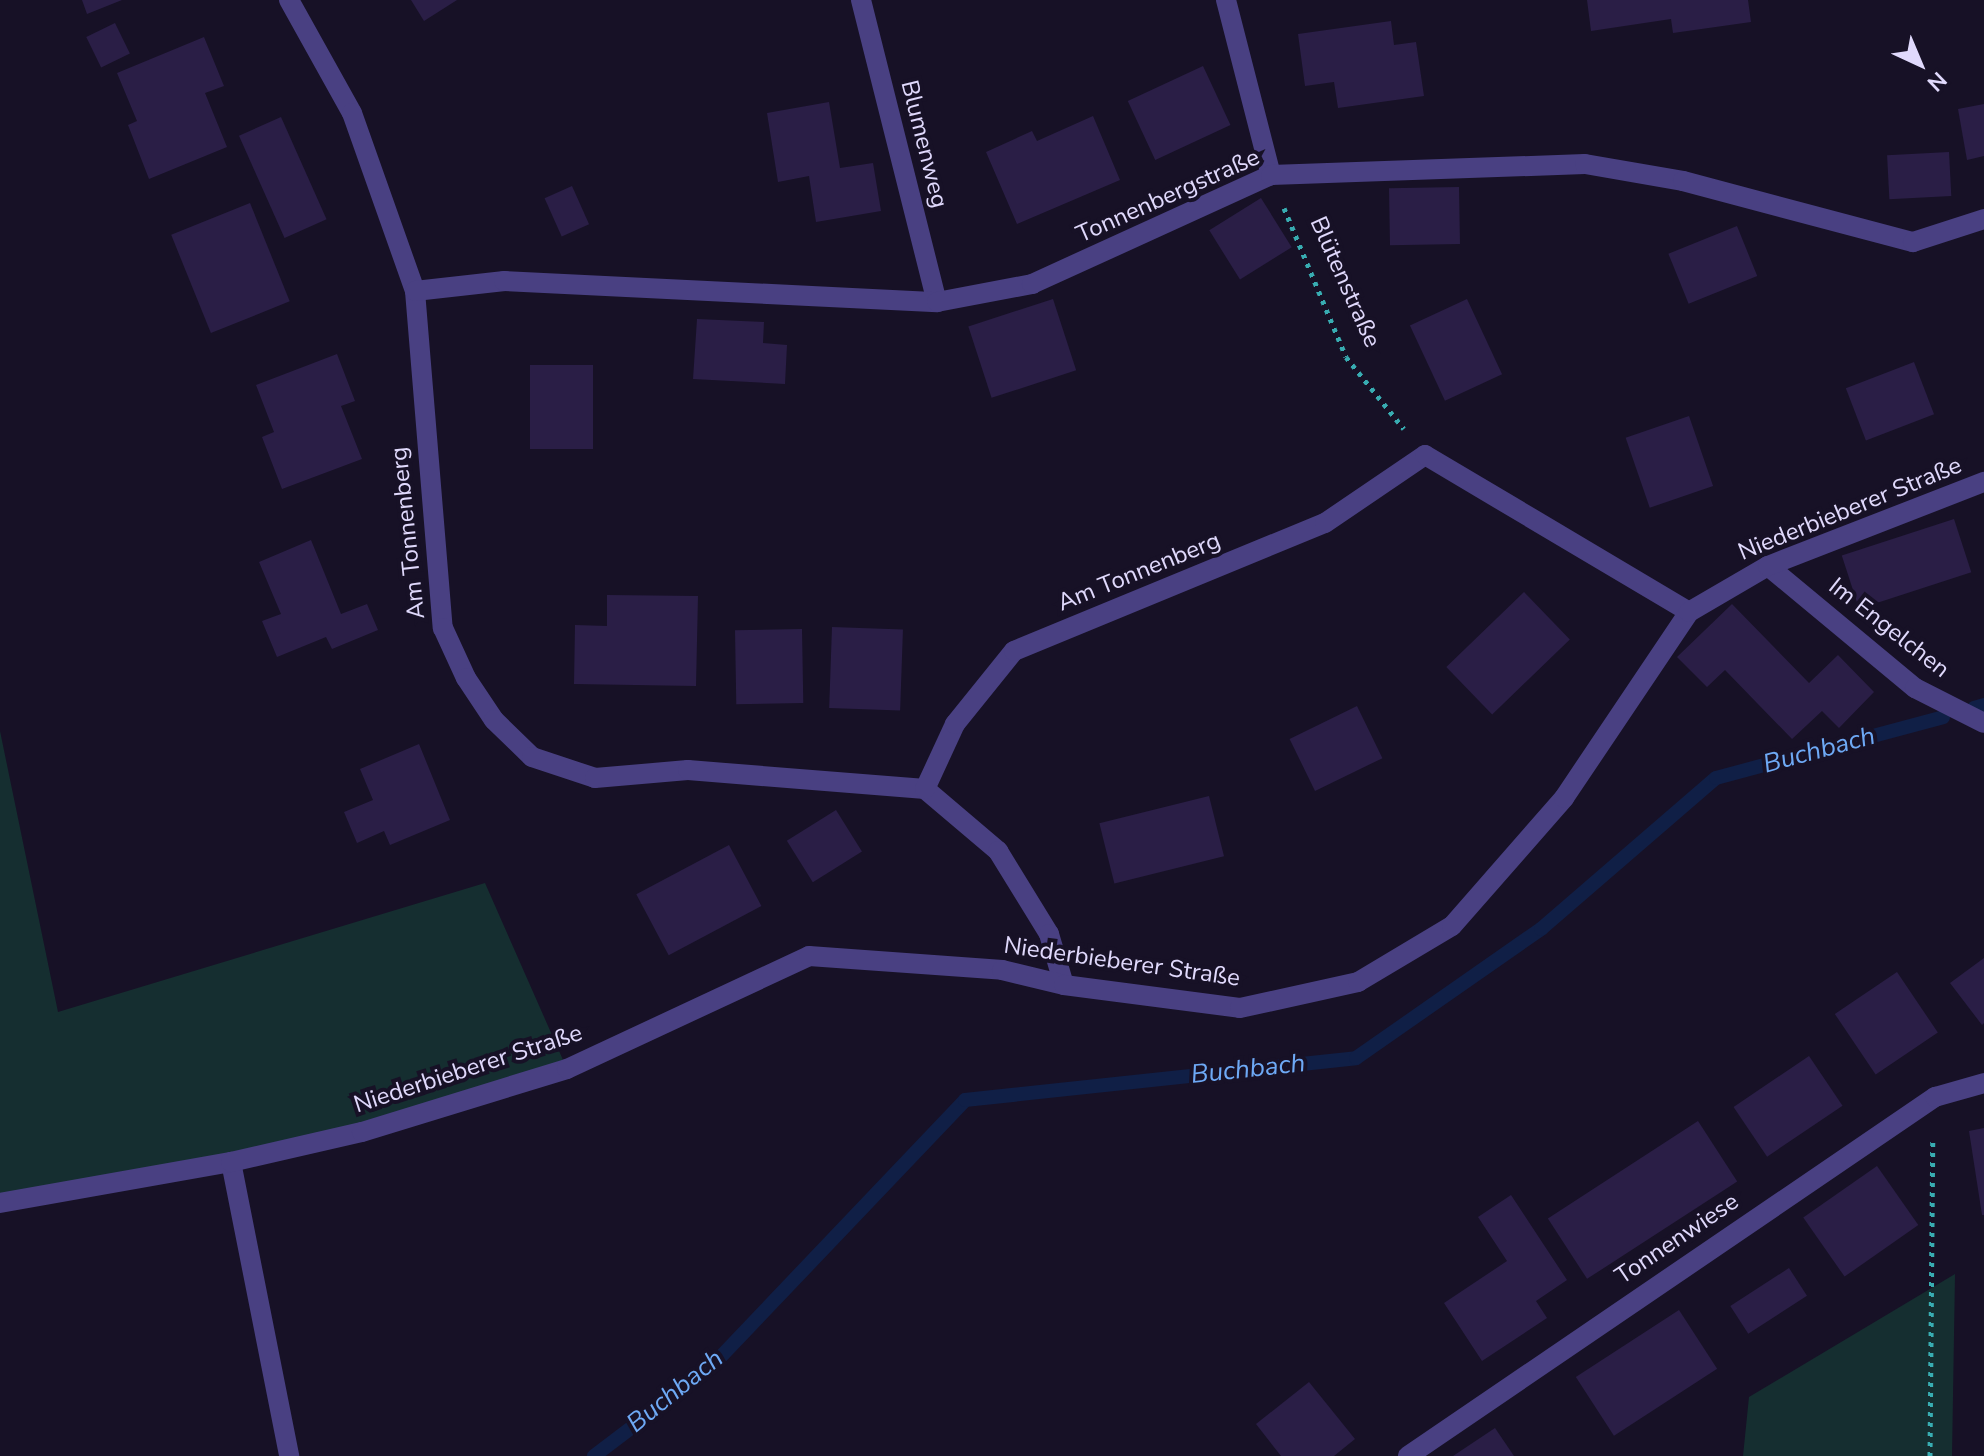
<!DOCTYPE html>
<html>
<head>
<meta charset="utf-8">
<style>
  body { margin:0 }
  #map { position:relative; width:1984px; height:1456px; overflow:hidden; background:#171126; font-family:"Nunito Sans",sans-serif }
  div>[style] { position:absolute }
  .green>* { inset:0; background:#152e30 }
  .stream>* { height:14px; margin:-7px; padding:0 7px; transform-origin:7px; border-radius:7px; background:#101f46 }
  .building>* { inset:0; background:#2a1e46; transform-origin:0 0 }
  .path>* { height:5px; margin-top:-2.5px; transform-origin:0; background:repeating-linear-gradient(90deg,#38acb1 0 4px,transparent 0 10px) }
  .street>* { height:20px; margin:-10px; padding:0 10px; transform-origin:10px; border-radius:10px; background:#494082 }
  span { translate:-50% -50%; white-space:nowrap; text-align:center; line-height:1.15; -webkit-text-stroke:8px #171126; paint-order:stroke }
  .street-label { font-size:24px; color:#e0d9fc }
  .water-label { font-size:26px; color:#6ea9f5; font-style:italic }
  .north { position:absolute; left:1880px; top:24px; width:80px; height:80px; -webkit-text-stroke:6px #171126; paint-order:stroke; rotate:136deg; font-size:22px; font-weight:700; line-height:32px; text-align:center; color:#e0d9fc }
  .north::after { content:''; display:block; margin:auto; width:28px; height:36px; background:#e0d9fc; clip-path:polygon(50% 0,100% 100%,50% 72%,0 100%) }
</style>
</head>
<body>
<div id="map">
  <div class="green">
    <div style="clip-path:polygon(0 731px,58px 1012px,485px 883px,567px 1069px,362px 1132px,0 1203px)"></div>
    <div style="clip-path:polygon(1955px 1274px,1952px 1456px,1743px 1456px,1749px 1397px)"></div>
  </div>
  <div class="stream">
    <div style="left:1974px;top:708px;width:10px;rotate:-17deg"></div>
    <div style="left:594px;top:1456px;width:146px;rotate:-37.2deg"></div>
    <div style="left:710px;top:1368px;width:370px;rotate:-46.4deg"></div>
    <div style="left:965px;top:1100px;width:393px;rotate:-6.1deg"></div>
    <div style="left:1356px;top:1058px;width:226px;rotate:-34.9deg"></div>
    <div style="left:1541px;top:929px;width:231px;rotate:-40.8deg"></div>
    <div style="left:1716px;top:778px;width:235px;rotate:-15deg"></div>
  </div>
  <div class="building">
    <div style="clip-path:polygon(82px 0,122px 0,87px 14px)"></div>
    <div style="clip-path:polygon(411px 0,457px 0,424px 21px)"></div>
    <div style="clip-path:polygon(1587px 0,1748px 0,1751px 22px,1673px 33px,1671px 19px,1591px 31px)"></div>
    <div style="clip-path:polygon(1391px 21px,1394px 45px,1416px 42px,1424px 96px,1338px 108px,1334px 82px,1305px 86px,1298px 34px)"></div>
    <div style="left:115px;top:23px;width:34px;height:32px;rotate:64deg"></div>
    <div style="clip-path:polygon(204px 37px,224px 86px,205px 93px,227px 147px,149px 179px,128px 125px,137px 121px,117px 73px)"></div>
    <div style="left:1203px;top:66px;width:65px;height:83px;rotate:65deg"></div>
    <div style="clip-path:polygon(829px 102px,840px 168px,873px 163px,881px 211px,816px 222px,809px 176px,778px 182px,767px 113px)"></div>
    <div style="clip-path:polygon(1984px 104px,1984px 156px,1967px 160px,1958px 109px)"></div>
    <div style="clip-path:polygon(1093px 116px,1120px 180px,1017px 224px,986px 152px,1032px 131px,1037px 141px)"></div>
    <div style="left:281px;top:117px;width:112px;height:46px;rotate:66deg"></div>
    <div style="left:1949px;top:152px;width:44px;height:62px;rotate:87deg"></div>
    <div style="left:572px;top:186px;width:42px;height:30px;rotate:66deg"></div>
    <div style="left:1459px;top:187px;width:57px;height:70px;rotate:89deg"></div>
    <div style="left:1261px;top:198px;width:58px;height:61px;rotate:58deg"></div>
    <div style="left:250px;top:203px;width:106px;height:85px;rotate:68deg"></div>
    <div style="left:1737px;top:226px;width:54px;height:74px;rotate:68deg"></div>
    <div style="left:1053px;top:299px;width:75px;height:89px;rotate:72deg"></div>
    <div style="left:1467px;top:299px;width:83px;height:63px;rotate:65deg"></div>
    <div style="clip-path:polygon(697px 319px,764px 322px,763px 343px,787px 345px,785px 384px,693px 379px)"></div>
    <div style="clip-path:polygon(337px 354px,355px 401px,341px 406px,362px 459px,282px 489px,262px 437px,274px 432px,256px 385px)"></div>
    <div style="left:1914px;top:362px;width:56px;height:73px;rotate:69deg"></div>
    <div style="left:593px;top:365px;width:84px;height:63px;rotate:90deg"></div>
    <div style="left:1689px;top:416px;width:74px;height:67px;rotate:71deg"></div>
    <div style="left:1954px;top:519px;width:56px;height:118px;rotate:72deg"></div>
    <div style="clip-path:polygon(311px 540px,341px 614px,367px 604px,378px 630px,332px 649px,326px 637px,277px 657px,262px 621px,281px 614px,259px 562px)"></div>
    <div style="left:1524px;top:592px;width:66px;height:108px;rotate:46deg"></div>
    <div style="clip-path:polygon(607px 595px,698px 596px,696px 686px,574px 684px,575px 625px,607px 626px)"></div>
    <div style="clip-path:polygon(1732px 604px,1809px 683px,1838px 655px,1874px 692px,1839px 728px,1822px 711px,1792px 739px,1725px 670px,1707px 687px,1677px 657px)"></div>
    <div style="left:832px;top:627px;width:71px;height:81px;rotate:2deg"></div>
    <div style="left:802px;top:629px;width:74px;height:67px;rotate:89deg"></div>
    <div style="left:1357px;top:706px;width:58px;height:75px;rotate:64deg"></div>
    <div style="clip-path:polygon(419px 744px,450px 820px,390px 845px,384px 831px,357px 843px,344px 812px,373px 800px,360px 769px)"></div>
    <div style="left:1209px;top:796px;width:62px;height:113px;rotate:76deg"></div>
    <div style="left:836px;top:810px;width:49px;height:58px;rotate:58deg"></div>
    <div style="left:729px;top:845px;width:69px;height:105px;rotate:62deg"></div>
    <div style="clip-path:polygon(1984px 958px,1984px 1023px,1982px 1025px,1950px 983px)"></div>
    <div style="left:1897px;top:972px;width:73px;height:75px;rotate:56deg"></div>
    <div style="left:1809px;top:1056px;width:60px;height:91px;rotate:56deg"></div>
    <div style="left:1698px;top:1121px;width:72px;height:179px;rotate:57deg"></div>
    <div style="clip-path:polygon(1984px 1128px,1984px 1215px,1982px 1215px,1969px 1131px)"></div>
    <div style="left:1877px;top:1166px;width:72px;height:90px;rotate:55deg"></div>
    <div style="clip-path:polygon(1511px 1195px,1567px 1280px,1536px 1301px,1547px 1318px,1482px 1361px,1444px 1303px,1507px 1261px,1478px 1217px)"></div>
    <div style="left:1789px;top:1268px;width:33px;height:70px;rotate:57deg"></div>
    <div style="left:1679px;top:1310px;width:70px;height:123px;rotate:57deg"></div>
    <div style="clip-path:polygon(1309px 1382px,1355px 1439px,1334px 1456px,1281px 1456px,1256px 1424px)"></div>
    <div style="clip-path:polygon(1495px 1428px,1514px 1456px,1453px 1456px)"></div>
  </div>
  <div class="path">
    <div style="left:1284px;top:208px;width:161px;rotate:67.4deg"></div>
    <div style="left:1346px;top:357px;width:92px;rotate:51.1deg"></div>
    <div style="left:1930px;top:1456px;width:318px;rotate:-89.5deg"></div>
  </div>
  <div class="street">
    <div style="left:289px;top:0;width:129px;rotate:60.9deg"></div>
    <div style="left:352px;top:113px;width:189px;rotate:70.5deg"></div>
    <div style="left:415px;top:291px;width:338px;rotate:85.3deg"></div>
    <div style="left:443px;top:628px;width:55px;rotate:65.3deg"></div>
    <div style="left:466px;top:678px;width:50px;rotate:56.3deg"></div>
    <div style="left:494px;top:720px;width:53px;rotate:44.2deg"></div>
    <div style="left:532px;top:757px;width:66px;rotate:18.4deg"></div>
    <div style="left:595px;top:778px;width:93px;rotate:-4.9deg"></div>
    <div style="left:688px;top:770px;width:238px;rotate:4.6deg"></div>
    <div style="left:925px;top:789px;width:96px;rotate:40.3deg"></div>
    <div style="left:998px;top:851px;width:97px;rotate:58.4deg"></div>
    <div style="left:1049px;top:934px;width:53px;rotate:73.6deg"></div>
    <div style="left:861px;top:0;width:311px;rotate:75.9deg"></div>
    <div style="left:1226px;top:0;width:181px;rotate:75.6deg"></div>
    <div style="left:415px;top:291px;width:90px;rotate:-6.4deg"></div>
    <div style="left:504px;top:281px;width:434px;rotate:2.8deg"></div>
    <div style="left:937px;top:302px;width:97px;rotate:-10.7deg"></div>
    <div style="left:1032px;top:284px;width:263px;rotate:-24.5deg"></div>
    <div style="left:1271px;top:175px;width:314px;rotate:-2deg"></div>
    <div style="left:1585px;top:164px;width:99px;rotate:9.8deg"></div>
    <div style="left:1683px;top:181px;width:238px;rotate:14.9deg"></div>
    <div style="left:1913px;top:242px;width:75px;rotate:-17.9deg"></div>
    <div style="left:1768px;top:566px;width:191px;rotate:39.7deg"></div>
    <div style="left:1915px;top:688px;width:77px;rotate:26.9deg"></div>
    <div style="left:925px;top:789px;width:72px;rotate:-65.2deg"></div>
    <div style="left:955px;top:724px;width:94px;rotate:-51.1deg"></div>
    <div style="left:1014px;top:651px;width:336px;rotate:-22.4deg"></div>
    <div style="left:1325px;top:523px;width:121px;rotate:-34.2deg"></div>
    <div style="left:1425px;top:455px;width:307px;rotate:30.7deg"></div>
    <div style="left:231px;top:1162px;width:300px;rotate:78.8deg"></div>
    <div style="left:0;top:1203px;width:235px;rotate:-10.1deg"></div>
    <div style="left:231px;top:1162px;width:134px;rotate:-12.9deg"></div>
    <div style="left:362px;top:1132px;width:214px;rotate:-17.1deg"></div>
    <div style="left:567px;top:1069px;width:267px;rotate:-25deg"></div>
    <div style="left:809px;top:956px;width:194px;rotate:4.1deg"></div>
    <div style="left:1002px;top:970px;width:64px;rotate:13.6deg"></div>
    <div style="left:1064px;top:985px;width:177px;rotate:7.4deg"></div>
    <div style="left:1240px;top:1008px;width:121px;rotate:-12.4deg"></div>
    <div style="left:1358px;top:982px;width:109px;rotate:-30.8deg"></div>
    <div style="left:1452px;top:926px;width:170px;rotate:-48.8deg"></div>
    <div style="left:1564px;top:798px;width:224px;rotate:-56.1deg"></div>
    <div style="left:1689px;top:612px;width:91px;rotate:-30.2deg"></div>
    <div style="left:1768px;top:566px;width:232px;rotate:-21.3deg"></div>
    <div style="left:1408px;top:1456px;width:638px;rotate:-34.26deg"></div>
    <div style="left:1935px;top:1097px;width:51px;rotate:-15.9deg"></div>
  </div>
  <div class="street-label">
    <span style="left:924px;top:144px;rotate:76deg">Blumenweg</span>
    <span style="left:1168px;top:196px;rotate:-24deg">Tonnenbergstraße</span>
    <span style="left:1345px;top:282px;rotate:66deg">Blütenstraße</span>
    <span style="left:1850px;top:509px;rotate:-22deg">Niederbieberer Straße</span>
    <span style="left:408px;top:533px;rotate:-96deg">Am Tonnenberg</span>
    <span style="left:1139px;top:572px;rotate:-22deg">Am Tonnenberg</span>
    <span style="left:1889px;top:628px;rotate:38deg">Im Engelchen</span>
    <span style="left:1122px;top:962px;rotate:8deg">Niederbieberer Straße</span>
    <span style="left:468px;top:1069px;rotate:-18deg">Niederbieberer Straße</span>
    <span style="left:1677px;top:1239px;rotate:-34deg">Tonnenwiese</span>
  </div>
  <div class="water-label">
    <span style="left:1819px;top:750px;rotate:-15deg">Buchbach</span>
    <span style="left:1248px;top:1069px;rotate:-6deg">Buchbach</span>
    <span style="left:675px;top:1391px;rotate:-39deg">Buchbach</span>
  </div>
  <div class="north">N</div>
</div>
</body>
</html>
